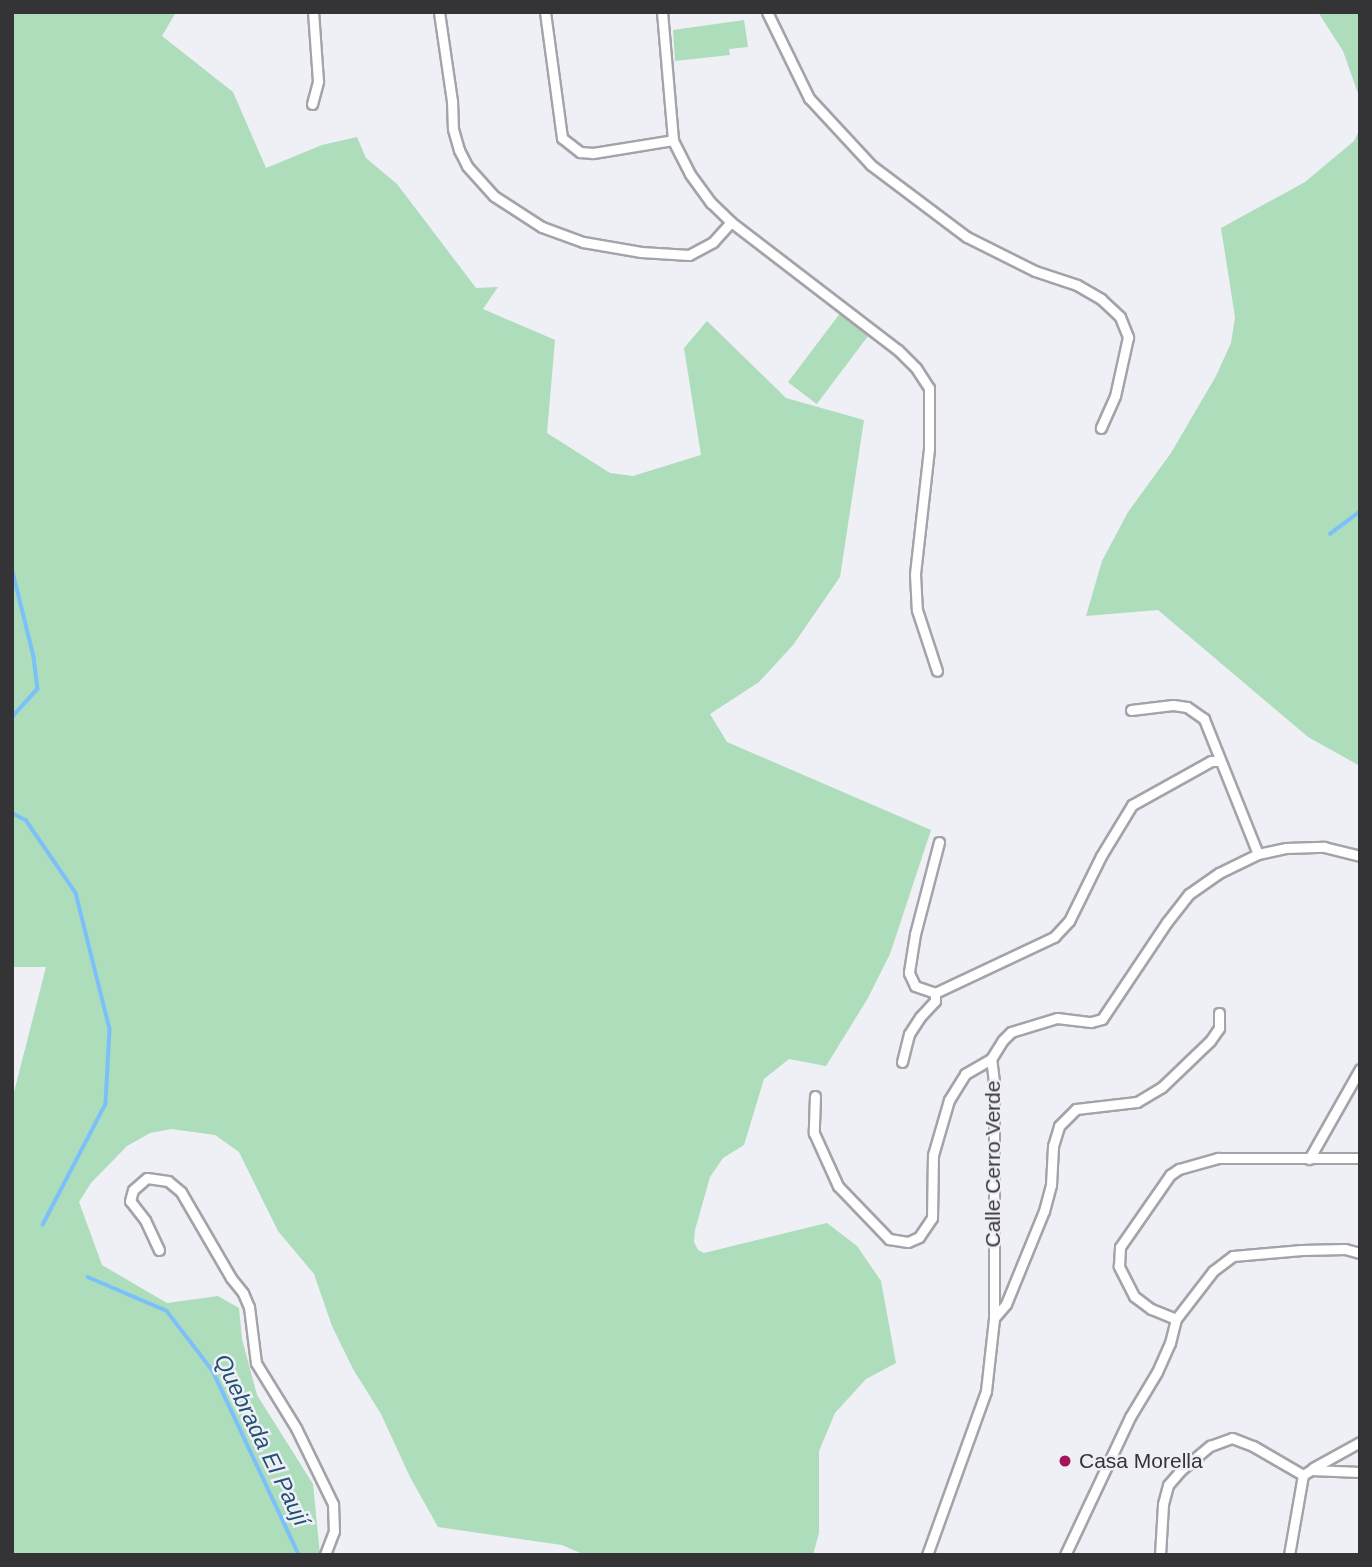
<!DOCTYPE html>
<html>
<head>
<meta charset="utf-8">
<style>
  body { margin:0 }
  #map { position:relative; width:1372px; height:1567px; overflow:hidden; background:#efeff6; font-family:Helvetica,sans-serif }
  div>[style] { position:absolute }
  .green>* { inset:0; background:#adddba; transform-origin:0 0 }
  .stream>* { height:3.5px; margin:-1.75px; padding:0 1.75px; transform-origin:1.75px; border-radius:1.75px; background:#7cc0fa }
  .roads { filter:drop-shadow(2px 0 #a3a3a9) drop-shadow(-2px 0 #a3a3a9) drop-shadow(0 2px #a3a3a9) drop-shadow(0 -2px #a3a3a9) }
  .street>* { height:9px; margin:-4.5px; padding:0 4.5px; transform-origin:4.5px; border-radius:4.5px; background:#fff }
  .dots>* { width:19px; height:19px; translate:-50% -50%; box-sizing:border-box; border:4px solid #efeff6; border-radius:50% }
  span { translate:-50% -50%; white-space:nowrap; text-align:center; line-height:1.15; -webkit-text-stroke:5px #efeff6; paint-order:stroke }
  .street-label { font-size:21px; color:#343437 }
  .poi-label { font-size:21px; color:#343437 }
  .left { translate:0 -50%; text-align:left }
  .water-label { font-size:23px; color:#205177; font-style:italic }
  .frame { position:absolute; inset:0; border:14px solid #343437; pointer-events:none }
</style>
</head>
<body>
<div id="map">
  <div class="green">
    <div style="clip-path:polygon(12px 12px,176px 12px,162px 36px,233px 92px,266px 168px,322px 145px,357px 137px,366px 158px,397px 184px,476px 288px,498px 287px,483px 309px,555px 340px,547px 433px,610px 473px,633px 476px,701px 455px,684px 348px,707px 321px,786px 398px,864px 420px,840px 577px,793px 645px,759px 682px,710px 714px,727px 742px,931px 830px,890px 954px,868px 998px,826px 1066px,789px 1059px,764px 1079px,744px 1145px,723px 1158px,710px 1177px,695px 1230px,694px 1242px,698px 1250px,704px 1253px,827px 1223px,857px 1246px,881px 1281px,896px 1363px,866px 1379px,835px 1413px,819px 1451px,819px 1533px,813px 1555px,585px 1555px,562px 1545px,438px 1527px,410px 1477px,381px 1414px,353px 1369px,332px 1326px,314px 1274px,278px 1231px,239px 1152px,215px 1135px,171px 1129px,150px 1133px,127px 1146px,91px 1183px,79px 1202px,102px 1265px,167px 1303px,218px 1296px,239px 1308px,242px 1339px,257px 1395px,313px 1484px,320px 1555px,12px 1555px,12px 1100px,46px 967px,12px 967px)"></div>
    <div style="clip-path:polygon(1318px 12px,1360px 12px,1360px 99px,1343px 51px)"></div>
    <div style="clip-path:polygon(744px 20px,748px 47px,729px 49px,730px 55px,675px 61px,673px 30px)"></div>
    <div style="clip-path:polygon(1360px 129px,1360px 766px,1308px 737px,1158px 610px,1086px 616px,1102px 561px,1128px 512px,1171px 453px,1216px 376px,1231px 343px,1235px 317px,1221px 228px,1305px 182px,1354px 141px)"></div>
    <div style="left:841px;top:312px;width:36px;height:88px;rotate:37deg"></div>
  </div>
  <div class="stream">
    <div style="left:1330px;top:534px;width:38px;rotate:-37deg"></div>
    <div style="left:12px;top:568px;width:92px;rotate:76.1deg"></div>
    <div style="left:34px;top:657px;width:32px;rotate:83deg"></div>
    <div style="left:38px;top:689px;width:39px;rotate:132deg"></div>
    <div style="left:12px;top:813px;width:16px;rotate:27deg"></div>
    <div style="left:26px;top:820px;width:88px;rotate:55.6deg"></div>
    <div style="left:76px;top:893px;width:140px;rotate:76deg"></div>
    <div style="left:110px;top:1029px;width:75px;rotate:93.1deg"></div>
    <div style="left:106px;top:1104px;width:136px;rotate:117.5deg"></div>
    <div style="left:88px;top:1277px;width:86px;rotate:23.3deg"></div>
    <div style="left:167px;top:1311px;width:76px;rotate:52.5deg"></div>
    <div style="left:213px;top:1371px;width:203px;rotate:64.9deg"></div>
  </div>
  <div class="roads">
    <div class="street">
      <div style="left:439px;top:12px;width:90px;rotate:81.7deg"></div>
      <div style="left:452px;top:101px;width:28px;rotate:88deg"></div>
      <div style="left:453px;top:129px;width:22px;rotate:74deg"></div>
      <div style="left:459px;top:150px;width:18px;rotate:63deg"></div>
      <div style="left:467px;top:166px;width:40px;rotate:48deg"></div>
      <div style="left:494px;top:196px;width:57px;rotate:32.9deg"></div>
      <div style="left:542px;top:227px;width:44px;rotate:20.1deg"></div>
      <div style="left:583px;top:242px;width:59px;rotate:9.8deg"></div>
      <div style="left:641px;top:252px;width:48px;rotate:3.6deg"></div>
      <div style="left:689px;top:255px;width:27px;rotate:-28deg"></div>
      <div style="left:713px;top:242px;width:27px;rotate:-48deg"></div>
      <div style="left:731px;top:222px;width:28px;rotate:-136deg"></div>
      <div style="left:711px;top:203px;width:36px;rotate:-126deg"></div>
      <div style="left:690px;top:174px;width:38px;rotate:-117deg"></div>
      <div style="left:673px;top:140px;width:128px;rotate:-94.9deg"></div>
      <div style="left:545px;top:12px;width:127px;rotate:82.3deg"></div>
      <div style="left:562px;top:138px;width:23px;rotate:38deg"></div>
      <div style="left:580px;top:152px;width:13px;rotate:4deg"></div>
      <div style="left:593px;top:153px;width:81px;rotate:-9.2deg"></div>
      <div style="left:767px;top:12px;width:96px;rotate:64deg"></div>
      <div style="left:809px;top:98px;width:91px;rotate:47.2deg"></div>
      <div style="left:871px;top:165px;width:120px;rotate:36.9deg"></div>
      <div style="left:967px;top:237px;width:76px;rotate:26.6deg"></div>
      <div style="left:1035px;top:271px;width:44px;rotate:18.4deg"></div>
      <div style="left:1077px;top:285px;width:28px;rotate:30deg"></div>
      <div style="left:1101px;top:299px;width:26px;rotate:43deg"></div>
      <div style="left:1120px;top:317px;width:22px;rotate:68deg"></div>
      <div style="left:1128px;top:337px;width:60px;rotate:102.4deg"></div>
      <div style="left:1115px;top:396px;width:35px;rotate:114deg"></div>
      <div style="left:312px;top:104px;width:24px;rotate:-75deg"></div>
      <div style="left:318px;top:81px;width:69px;rotate:-94.1deg"></div>
      <div style="left:731px;top:222px;width:210px;rotate:37.5deg"></div>
      <div style="left:898px;top:350px;width:25px;rotate:45deg"></div>
      <div style="left:916px;top:368px;width:24px;rotate:57deg"></div>
      <div style="left:929px;top:388px;width:61px;rotate:90deg"></div>
      <div style="left:929px;top:449px;width:126px;rotate:96.4deg"></div>
      <div style="left:915px;top:574px;width:36px;rotate:87deg"></div>
      <div style="left:917px;top:610px;width:64px;rotate:71.8deg"></div>
      <div style="left:1131px;top:710px;width:42px;rotate:-6.8deg"></div>
      <div style="left:1173px;top:705px;width:14px;rotate:8deg"></div>
      <div style="left:1187px;top:707px;width:21px;rotate:35deg"></div>
      <div style="left:1204px;top:719px;width:145px;rotate:68.2deg"></div>
      <div style="left:939px;top:842px;width:95px;rotate:104.6deg"></div>
      <div style="left:915px;top:934px;width:39px;rotate:99deg"></div>
      <div style="left:909px;top:973px;width:14px;rotate:65deg"></div>
      <div style="left:915px;top:986px;width:21px;rotate:19deg"></div>
      <div style="left:935px;top:993px;width:132px;rotate:-25.2deg"></div>
      <div style="left:1054px;top:937px;width:22px;rotate:-47deg"></div>
      <div style="left:1069px;top:921px;width:72px;rotate:-63.8deg"></div>
      <div style="left:1101px;top:856px;width:60px;rotate:-58.7deg"></div>
      <div style="left:1132px;top:805px;width:90px;rotate:-29.1deg"></div>
      <div style="left:1211px;top:761px;width:8px"></div>
      <div style="left:902px;top:1062px;width:29px;rotate:-76deg"></div>
      <div style="left:909px;top:1034px;width:20px;rotate:-57deg"></div>
      <div style="left:920px;top:1017px;width:22px;rotate:-47deg"></div>
      <div style="left:935px;top:1001px;width:8px;rotate:-90deg"></div>
      <div style="left:815px;top:1096px;width:37px;rotate:92deg"></div>
      <div style="left:814px;top:1133px;width:58px;rotate:65.6deg"></div>
      <div style="left:838px;top:1186px;width:74px;rotate:46.1deg"></div>
      <div style="left:889px;top:1239px;width:19px;rotate:9deg"></div>
      <div style="left:908px;top:1242px;width:12px;rotate:-24deg"></div>
      <div style="left:919px;top:1237px;width:23px;rotate:-56deg"></div>
      <div style="left:932px;top:1218px;width:63px;rotate:-89.1deg"></div>
      <div style="left:933px;top:1155px;width:57px;rotate:-73.8deg"></div>
      <div style="left:949px;top:1100px;width:31px;rotate:-58deg"></div>
      <div style="left:965px;top:1074px;width:30px;rotate:-30deg"></div>
      <div style="left:1309px;top:1159px;width:103px;rotate:-60.5deg"></div>
      <div style="left:159px;top:1250px;width:33px;rotate:-115deg"></div>
      <div style="left:145px;top:1220px;width:24px;rotate:-128deg"></div>
      <div style="left:130px;top:1201px;width:11px;rotate:-75deg"></div>
      <div style="left:133px;top:1190px;width:18px;rotate:-41deg"></div>
      <div style="left:147px;top:1178px;width:21px;rotate:8deg"></div>
      <div style="left:168px;top:1181px;width:17px;rotate:40deg"></div>
      <div style="left:181px;top:1192px;width:99px;rotate:59.8deg"></div>
      <div style="left:231px;top:1278px;width:19px;rotate:51deg"></div>
      <div style="left:243px;top:1293px;width:15px;rotate:67deg"></div>
      <div style="left:249px;top:1307px;width:56px;rotate:82.9deg"></div>
      <div style="left:256px;top:1363px;width:76px;rotate:58.4deg"></div>
      <div style="left:296px;top:1428px;width:85px;rotate:64deg"></div>
      <div style="left:333px;top:1504px;width:27px;rotate:88deg"></div>
      <div style="left:334px;top:1531px;width:26px;rotate:111deg"></div>
      <div style="left:994px;top:1318px;width:18px;rotate:-49deg"></div>
      <div style="left:1006px;top:1304px;width:100px;rotate:-67.8deg"></div>
      <div style="left:1044px;top:1211px;width:27px;rotate:-75deg"></div>
      <div style="left:1051px;top:1185px;width:39px;rotate:-87deg"></div>
      <div style="left:1053px;top:1146px;width:21px;rotate:-73deg"></div>
      <div style="left:1059px;top:1126px;width:24px;rotate:-45deg"></div>
      <div style="left:1076px;top:1109px;width:61px;rotate:-6.5deg"></div>
      <div style="left:1137px;top:1102px;width:29px;rotate:-31deg"></div>
      <div style="left:1162px;top:1087px;width:66px;rotate:-43.8deg"></div>
      <div style="left:1210px;top:1041px;width:16px;rotate:-55deg"></div>
      <div style="left:1219px;top:1028px;width:15px;rotate:-90deg"></div>
      <div style="left:1176px;top:1319px;width:27px;rotate:-158deg"></div>
      <div style="left:1151px;top:1309px;width:21px;rotate:-143deg"></div>
      <div style="left:1134px;top:1296px;width:34px;rotate:-117deg"></div>
      <div style="left:1119px;top:1266px;width:19px;rotate:-87deg"></div>
      <div style="left:1120px;top:1247px;width:88px;rotate:-55.2deg"></div>
      <div style="left:1170px;top:1175px;width:11px;rotate:-34deg"></div>
      <div style="left:1179px;top:1169px;width:41px;rotate:-15.8deg"></div>
      <div style="left:1218px;top:1158px;width:142px"></div>
      <div style="left:1313px;top:1468px;width:54px;rotate:-29deg"></div>
      <div style="left:1303px;top:1475px;width:9px;rotate:-32deg"></div>
      <div style="left:1311px;top:1470px;width:49px;rotate:2.3deg"></div>
      <div style="left:927px;top:1555px;width:174px;rotate:-70.2deg"></div>
      <div style="left:986px;top:1391px;width:73px;rotate:-83.7deg"></div>
      <div style="left:994px;top:1318px;width:236px;rotate:-90deg"></div>
      <div style="left:994px;top:1082px;width:23px;rotate:-97deg"></div>
      <div style="left:991px;top:1059px;width:22px;rotate:-58deg"></div>
      <div style="left:1003px;top:1040px;width:11px;rotate:-45deg"></div>
      <div style="left:1011px;top:1032px;width:48px;rotate:-16.9deg"></div>
      <div style="left:1057px;top:1018px;width:34px;rotate:7deg"></div>
      <div style="left:1091px;top:1022px;width:11px;rotate:-15deg"></div>
      <div style="left:1102px;top:1019px;width:117px;rotate:-56.2deg"></div>
      <div style="left:1167px;top:922px;width:36px;rotate:-52deg"></div>
      <div style="left:1189px;top:894px;width:37px;rotate:-35deg"></div>
      <div style="left:1219px;top:873px;width:43px;rotate:-26deg"></div>
      <div style="left:1258px;top:854px;width:29px;rotate:-12deg"></div>
      <div style="left:1286px;top:848px;width:38px;rotate:-2deg"></div>
      <div style="left:1324px;top:847px;width:37px;rotate:14deg"></div>
      <div style="left:1065px;top:1555px;width:153px;rotate:-64.8deg"></div>
      <div style="left:1130px;top:1417px;width:52px;rotate:-59deg"></div>
      <div style="left:1157px;top:1372px;width:32px;rotate:-66deg"></div>
      <div style="left:1170px;top:1343px;width:25px;rotate:-76deg"></div>
      <div style="left:1176px;top:1319px;width:61px;rotate:-52.4deg"></div>
      <div style="left:1213px;top:1271px;width:25px;rotate:-37deg"></div>
      <div style="left:1233px;top:1256px;width:69px;rotate:-5deg"></div>
      <div style="left:1302px;top:1250px;width:43px;rotate:-1.3deg"></div>
      <div style="left:1345px;top:1249px;width:16px;rotate:15deg"></div>
      <div style="left:1160px;top:1555px;width:51px;rotate:-86.6deg"></div>
      <div style="left:1163px;top:1504px;width:20px;rotate:-75deg"></div>
      <div style="left:1168px;top:1485px;width:20px;rotate:-49deg"></div>
      <div style="left:1181px;top:1470px;width:38px;rotate:-40deg"></div>
      <div style="left:1210px;top:1446px;width:23px;rotate:-20deg"></div>
      <div style="left:1232px;top:1438px;width:22px;rotate:21deg"></div>
      <div style="left:1253px;top:1446px;width:58px;rotate:30.1deg"></div>
      <div style="left:1289px;top:1555px;width:81px;rotate:-80.1deg"></div>
    </div>
  </div>
  <div class="dots">
    <div style="left:1065px;top:1461px;background:#a3155a"></div>
  </div>
  <div class="street-label">
    <span style="left:993px;top:1164px;rotate:-90deg">Calle Cerro Verde</span>
  </div>
  <div class="poi-label">
    <span class="left" style="left:1079px;top:1461px">Casa Morella</span>
  </div>
  <div class="water-label">
    <span style="left:262px;top:1440px;rotate:64deg">Quebrada El Paují</span>
  </div>
  <div class="frame"></div>
</div>
</body>
</html>
